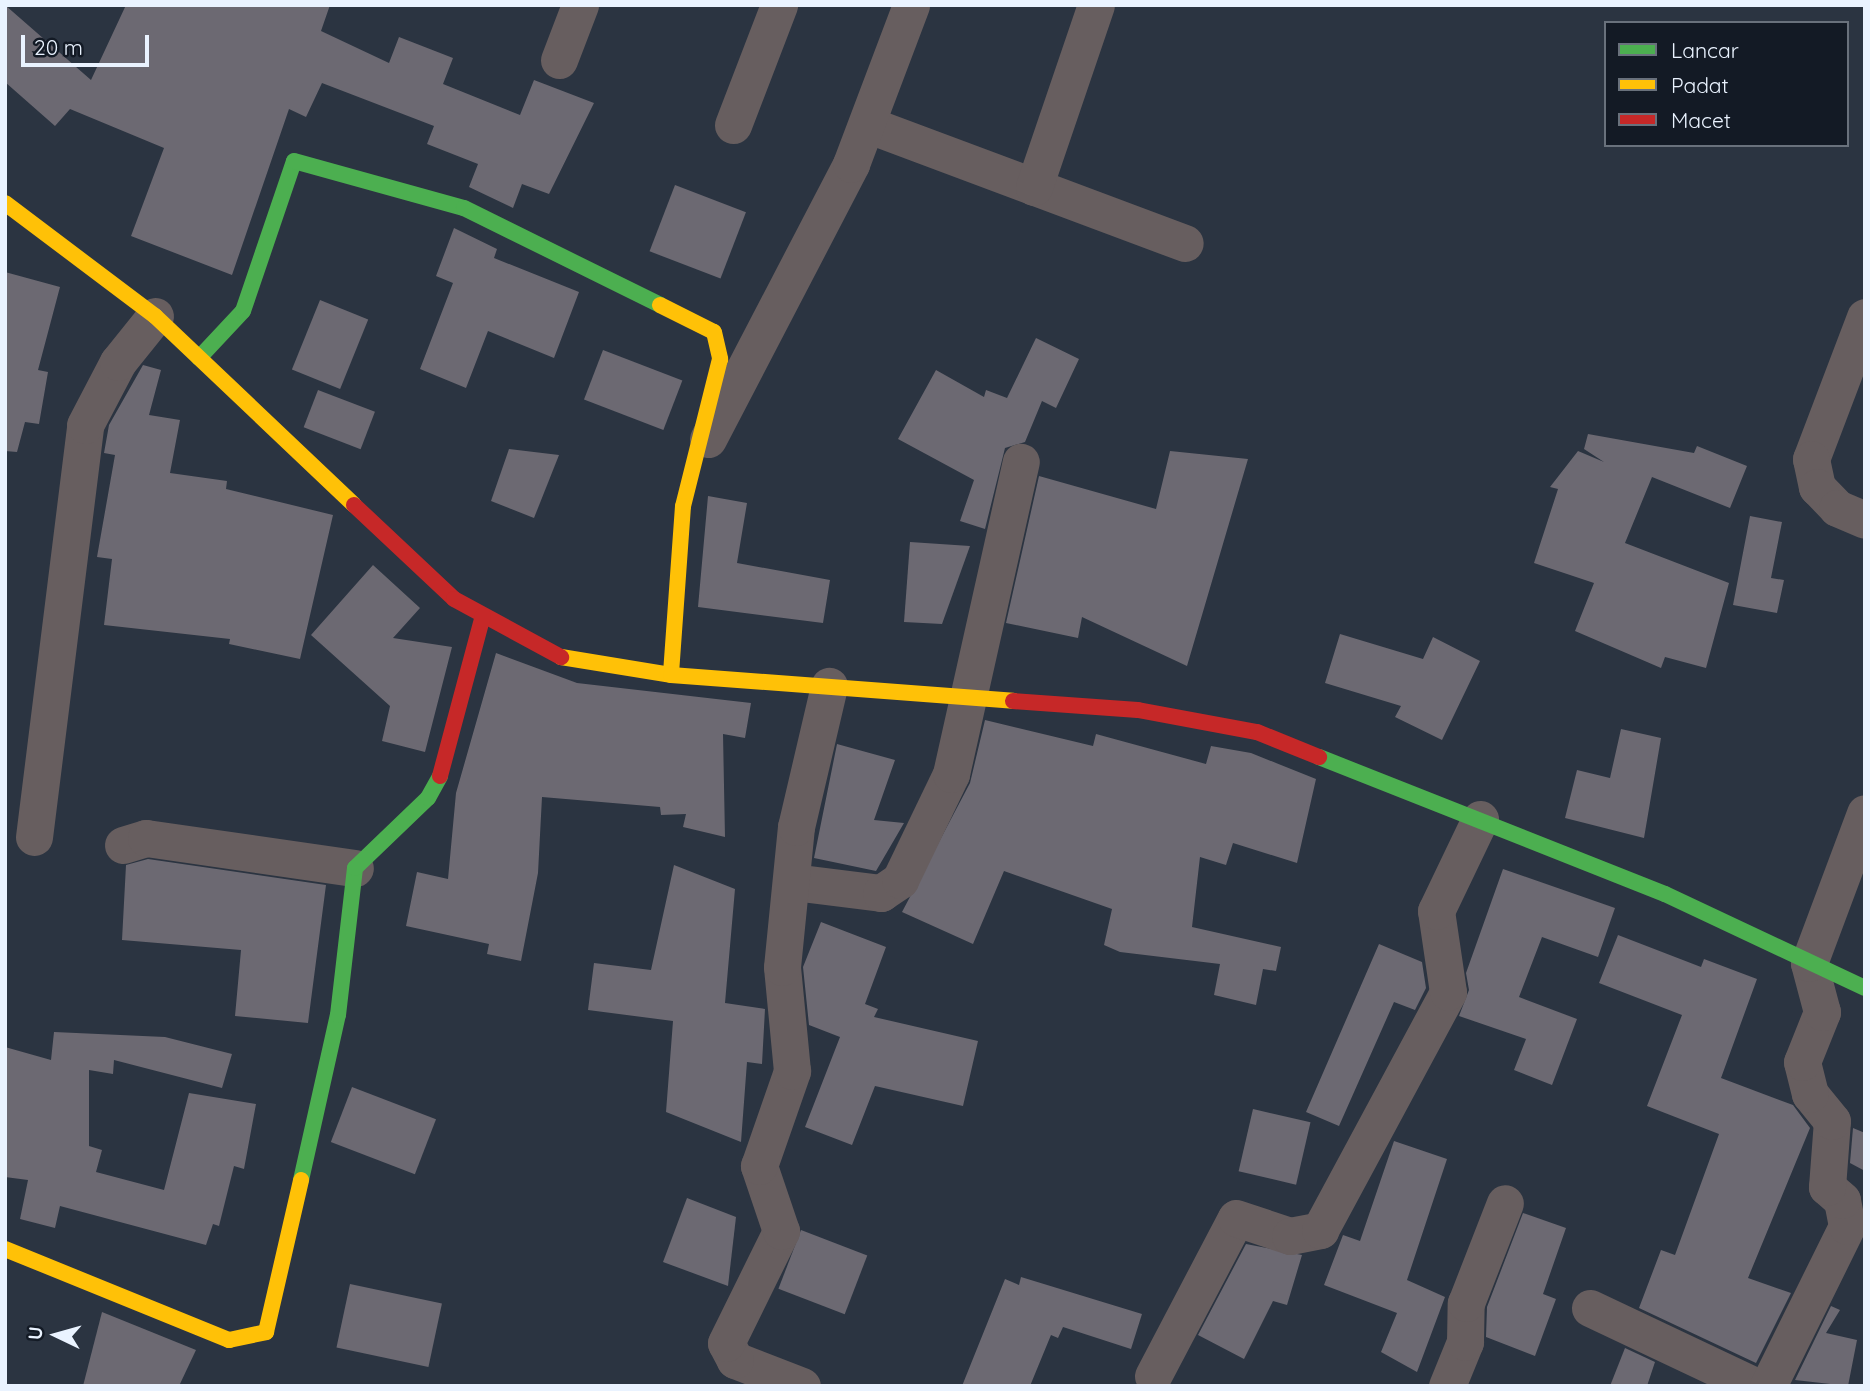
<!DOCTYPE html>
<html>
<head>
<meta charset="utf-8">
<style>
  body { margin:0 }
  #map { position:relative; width:1870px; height:1391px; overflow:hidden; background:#2b3441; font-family:Quicksand,sans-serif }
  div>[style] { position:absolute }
  .building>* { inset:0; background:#6c6972; transform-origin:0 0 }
  .street>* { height:37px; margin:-18.5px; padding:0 18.5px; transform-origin:18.5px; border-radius:18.5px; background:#675e5f }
  .fast>* { height:16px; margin:-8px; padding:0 8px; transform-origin:8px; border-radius:8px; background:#4caf50 }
  .slow>* { height:16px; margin:-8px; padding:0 8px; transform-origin:8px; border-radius:8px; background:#ffc107 }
  .jam>* { height:16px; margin:-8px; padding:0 8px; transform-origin:8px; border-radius:8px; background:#c62828 }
  span { translate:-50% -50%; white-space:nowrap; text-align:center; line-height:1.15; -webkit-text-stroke:7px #131a25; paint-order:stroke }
  .frame { position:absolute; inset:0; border:7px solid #eaf3ff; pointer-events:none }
  .legend { position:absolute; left:1604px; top:21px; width:245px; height:126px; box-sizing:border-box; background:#131a25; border:2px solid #69717c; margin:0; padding:9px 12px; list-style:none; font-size:21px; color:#eaf3ff }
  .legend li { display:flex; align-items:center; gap:14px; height:35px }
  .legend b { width:35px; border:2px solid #69717c }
  .north { position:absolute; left:21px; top:1300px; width:70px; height:70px; -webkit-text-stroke:5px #131a25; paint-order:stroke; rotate:275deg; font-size:19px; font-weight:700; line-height:28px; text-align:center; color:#eaf3ff }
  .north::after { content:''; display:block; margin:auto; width:24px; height:32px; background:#eaf3ff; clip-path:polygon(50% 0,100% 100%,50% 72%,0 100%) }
  .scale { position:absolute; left:21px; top:35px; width:128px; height:32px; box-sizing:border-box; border:4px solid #eaf3ff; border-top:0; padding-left:9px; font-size:21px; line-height:24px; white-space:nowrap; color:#eaf3ff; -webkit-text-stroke:5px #131a25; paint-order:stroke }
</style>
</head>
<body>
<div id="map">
  <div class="building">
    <div style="clip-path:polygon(5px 5px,91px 80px,126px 5px,330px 5px,321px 31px,389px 63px,399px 37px,453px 58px,443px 84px,520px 115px,534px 80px,594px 103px,549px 194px,522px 184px,513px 208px,469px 187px,478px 164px,427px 144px,434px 126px,322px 83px,306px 117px,289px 109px,232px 275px,131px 236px,164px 148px,70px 109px,55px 126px,5px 82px)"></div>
    <div style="left:675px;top:185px;width:76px;height:71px;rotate:21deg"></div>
    <div style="clip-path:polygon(454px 228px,497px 249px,494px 258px,579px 292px,554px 358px,488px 331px,466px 388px,420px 369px,453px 283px,436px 276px)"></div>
    <div style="clip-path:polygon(5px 272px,60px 287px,38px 370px,48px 372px,39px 424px,25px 422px,17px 452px,5px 451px)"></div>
    <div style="left:320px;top:300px;width:52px;height:75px;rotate:22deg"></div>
    <div style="clip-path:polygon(1036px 338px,1079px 359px,1056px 408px,1042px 401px,1025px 442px,1005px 448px,985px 529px,960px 521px,974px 480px,898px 439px,936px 370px,984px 397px,986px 390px,1007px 398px)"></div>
    <div style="left:603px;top:350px;width:85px;height:53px;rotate:21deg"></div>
    <div style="clip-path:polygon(143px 365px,161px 370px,149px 415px,180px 420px,170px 473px,227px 481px,226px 489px,333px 515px,300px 659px,229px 644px,230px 639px,104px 625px,112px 559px,97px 557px,115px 455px,104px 453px,109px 425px)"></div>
    <div style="left:318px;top:390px;width:61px;height:40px;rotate:21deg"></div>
    <div style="clip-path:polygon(1588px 434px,1694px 453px,1697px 446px,1747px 466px,1730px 508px,1652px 477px,1625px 543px,1729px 583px,1706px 668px,1665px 657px,1661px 668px,1575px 631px,1594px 583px,1534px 563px,1558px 489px,1550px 487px,1578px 451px,1604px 462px,1584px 449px)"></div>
    <div style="clip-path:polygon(509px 449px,559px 455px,534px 518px,491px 501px)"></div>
    <div style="clip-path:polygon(1170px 451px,1248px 459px,1187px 666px,1082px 617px,1078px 638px,1006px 623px,1039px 476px,1156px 509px)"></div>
    <div style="clip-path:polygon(708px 496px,747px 503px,737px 563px,830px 580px,823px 623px,698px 607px)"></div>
    <div style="clip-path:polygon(1750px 516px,1782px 522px,1771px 578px,1784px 580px,1777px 613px,1733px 605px)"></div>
    <div style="clip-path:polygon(910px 542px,970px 546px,942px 624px,904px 622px)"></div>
    <div style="clip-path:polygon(373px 565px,420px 608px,393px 638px,452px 647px,425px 752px,382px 741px,390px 706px,311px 635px)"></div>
    <div style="clip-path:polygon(1340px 634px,1423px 659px,1433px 637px,1480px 661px,1442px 740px,1395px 717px,1401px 706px,1325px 683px)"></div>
    <div style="clip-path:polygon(496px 653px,577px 683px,751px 703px,745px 738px,723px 734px,725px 837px,683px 827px,686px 814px,661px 815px,660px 807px,542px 797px,538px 873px,521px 961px,487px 954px,489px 944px,406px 926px,417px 872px,448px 879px,456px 793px)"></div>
    <div style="clip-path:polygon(985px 720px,1093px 746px,1096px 734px,1206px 764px,1211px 746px,1251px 753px,1316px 779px,1297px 863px,1233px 843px,1226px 865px,1200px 857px,1192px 927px,1281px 947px,1276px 971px,1263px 969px,1256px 1005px,1214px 995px,1220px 964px,1120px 952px,1104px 945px,1112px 909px,1004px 871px,973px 944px,902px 912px,970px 783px)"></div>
    <div style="clip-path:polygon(1621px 729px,1661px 738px,1644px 838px,1565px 818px,1577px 770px,1610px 778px)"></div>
    <div style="clip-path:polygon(837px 744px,895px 760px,874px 820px,904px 823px,876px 871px,814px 858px)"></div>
    <div style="clip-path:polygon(148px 859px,326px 885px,308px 1023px,235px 1016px,241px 950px,122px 940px,126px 865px)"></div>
    <div style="clip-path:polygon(674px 865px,735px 889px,725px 1003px,765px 1009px,762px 1064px,747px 1062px,741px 1142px,666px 1112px,673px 1021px,588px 1010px,594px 963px,651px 970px)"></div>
    <div style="clip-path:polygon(1503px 869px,1615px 908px,1598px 957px,1542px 937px,1519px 997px,1577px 1019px,1552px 1085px,1514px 1070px,1526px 1039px,1459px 1016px,1469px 990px,1466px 973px)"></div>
    <div style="clip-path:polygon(821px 922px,886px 947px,865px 1004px,878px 1009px,874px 1017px,978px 1041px,963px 1106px,875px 1086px,852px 1145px,805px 1127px,840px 1037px,809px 1025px,803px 967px)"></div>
    <div style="clip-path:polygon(1618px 935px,1701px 967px,1704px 959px,1757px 979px,1721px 1078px,1793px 1105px,1810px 1128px,1748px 1278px,1791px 1293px,1756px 1363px,1639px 1308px,1661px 1250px,1675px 1255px,1719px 1134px,1647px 1106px,1682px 1015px,1599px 983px)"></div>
    <div style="clip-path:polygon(1379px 944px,1422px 962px,1426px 988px,1415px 1010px,1394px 1002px,1339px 1126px,1306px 1112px)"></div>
    <div style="clip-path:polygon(54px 1032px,165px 1037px,232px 1054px,222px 1088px,114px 1060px,113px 1074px,89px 1070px,89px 1146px,102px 1150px,96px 1172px,164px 1190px,189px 1093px,256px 1104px,244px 1169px,234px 1166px,219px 1226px,213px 1224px,206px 1245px,60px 1206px,55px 1228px,20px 1219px,28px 1180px,5px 1177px,5px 1047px,51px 1060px)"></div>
    <div style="left:352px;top:1087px;width:90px;height:59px;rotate:21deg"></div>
    <div style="left:1253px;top:1109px;width:59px;height:64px;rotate:13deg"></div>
    <div style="clip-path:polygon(1853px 1128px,1865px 1133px,1865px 1171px,1850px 1163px)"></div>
    <div style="clip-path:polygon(1394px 1141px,1447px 1159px,1407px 1280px,1445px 1297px,1417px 1372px,1381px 1352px,1397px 1313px,1324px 1285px,1343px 1235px,1360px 1241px)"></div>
    <div style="clip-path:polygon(687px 1198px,736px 1217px,728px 1286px,663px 1262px)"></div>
    <div style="clip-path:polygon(1523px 1213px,1566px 1228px,1543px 1294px,1556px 1299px,1535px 1356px,1486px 1337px,1487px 1307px)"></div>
    <div style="left:801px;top:1230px;width:71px;height:63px;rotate:21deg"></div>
    <div style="clip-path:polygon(1246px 1244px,1302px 1255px,1287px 1305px,1273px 1301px,1244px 1359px,1198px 1335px)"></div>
    <div style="clip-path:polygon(1021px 1277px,1142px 1314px,1131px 1349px,1063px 1327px,1058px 1338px,1051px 1335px,1030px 1386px,962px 1386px,1005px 1279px,1019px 1285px)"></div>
    <div style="left:350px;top:1284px;width:94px;height:65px;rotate:12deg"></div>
    <div style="clip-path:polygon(1831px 1306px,1840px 1310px,1826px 1333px,1857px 1340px,1848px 1386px,1795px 1380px)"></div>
    <div style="clip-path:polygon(102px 1312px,196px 1350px,179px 1386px,83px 1386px)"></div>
    <div style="clip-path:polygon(1625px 1348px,1655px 1362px,1647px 1386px,1610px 1386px)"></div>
  </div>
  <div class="street">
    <div style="left:559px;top:60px;width:59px;rotate:-69.1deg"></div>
    <div style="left:733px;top:125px;width:129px;rotate:-69deg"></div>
    <div style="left:869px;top:125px;width:337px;rotate:20.5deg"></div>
    <div style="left:1034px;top:187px;width:192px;rotate:-71.2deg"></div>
    <div style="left:1865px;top:317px;width:152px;rotate:110.8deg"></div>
    <div style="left:1811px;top:459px;width:29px;rotate:78deg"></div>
    <div style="left:1817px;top:487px;width:29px;rotate:46deg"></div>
    <div style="left:1837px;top:508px;width:30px;rotate:23deg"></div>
    <div style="left:708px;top:439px;width:310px;rotate:-62.5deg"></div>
    <div style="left:851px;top:164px;width:170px;rotate:-69.3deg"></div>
    <div style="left:34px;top:837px;width:415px;rotate:-82.9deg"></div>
    <div style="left:85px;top:425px;width:71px;rotate:-62.4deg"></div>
    <div style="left:118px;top:362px;width:59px;rotate:-51.2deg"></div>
    <div style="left:123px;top:845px;width:24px;rotate:-17deg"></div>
    <div style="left:146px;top:838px;width:211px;rotate:8.2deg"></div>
    <div style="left:793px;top:882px;width:89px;rotate:7.1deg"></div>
    <div style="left:881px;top:893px;width:23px;rotate:-34deg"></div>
    <div style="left:900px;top:880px;width:118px;rotate:-64.3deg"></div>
    <div style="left:951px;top:774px;width:320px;rotate:-77.4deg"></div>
    <div style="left:1590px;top:1308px;width:183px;rotate:25.3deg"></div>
    <div style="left:1153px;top:1376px;width:178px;rotate:-62.3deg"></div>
    <div style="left:1236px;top:1218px;width:57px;rotate:18.4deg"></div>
    <div style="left:1290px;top:1236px;width:31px;rotate:-11deg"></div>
    <div style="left:1320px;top:1230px;width:270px;rotate:-61.7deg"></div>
    <div style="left:1448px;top:992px;width:82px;rotate:-98.4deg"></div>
    <div style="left:1436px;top:911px;width:102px;rotate:-64.4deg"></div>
    <div style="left:802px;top:1386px;width:72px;rotate:-158.8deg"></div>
    <div style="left:735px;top:1360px;width:19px;rotate:-118deg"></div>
    <div style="left:726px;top:1343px;width:125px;rotate:-63.8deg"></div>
    <div style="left:781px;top:1231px;width:69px;rotate:-108.7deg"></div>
    <div style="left:759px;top:1166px;width:101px;rotate:-70.8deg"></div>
    <div style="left:792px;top:1071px;width:104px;rotate:-95.5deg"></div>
    <div style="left:782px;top:967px;width:141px;rotate:-84.3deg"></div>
    <div style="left:796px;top:827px;width:145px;rotate:-76.8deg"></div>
    <div style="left:1447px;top:1386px;width:48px;rotate:-67.8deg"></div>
    <div style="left:1465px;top:1342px;width:39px;rotate:-89deg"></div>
    <div style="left:1466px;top:1303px;width:107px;rotate:-68.7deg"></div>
    <div style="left:1768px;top:1386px;width:178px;rotate:-63.7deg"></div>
    <div style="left:1847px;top:1226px;width:26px;rotate:-101deg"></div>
    <div style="left:1842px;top:1200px;width:20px;rotate:-139deg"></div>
    <div style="left:1827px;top:1187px;width:66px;rotate:-85.7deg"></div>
    <div style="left:1832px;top:1121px;width:35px;rotate:-129deg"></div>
    <div style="left:1810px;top:1094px;width:33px;rotate:-104deg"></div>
    <div style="left:1802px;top:1062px;width:54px;rotate:-68.2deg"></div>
    <div style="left:1822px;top:1012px;width:51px;rotate:-104.9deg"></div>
    <div style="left:1809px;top:963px;width:160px;rotate:-69.5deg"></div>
  </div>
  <div class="fast">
    <div style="left:199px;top:358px;width:64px;rotate:-46.9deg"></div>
    <div style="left:243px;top:311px;width:158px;rotate:-71.2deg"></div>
    <div style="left:294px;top:161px;width:176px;rotate:15.5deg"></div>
    <div style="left:464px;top:208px;width:219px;rotate:26.3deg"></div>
    <div style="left:1319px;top:757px;width:372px;rotate:21.6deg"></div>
    <div style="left:1665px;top:894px;width:221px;rotate:25.2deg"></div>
    <div style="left:301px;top:1180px;width:169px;rotate:-77.4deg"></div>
    <div style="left:338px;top:1015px;width:148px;rotate:-83.4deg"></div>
    <div style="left:355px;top:868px;width:101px;rotate:-43.8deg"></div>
    <div style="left:428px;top:798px;width:25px;rotate:-61deg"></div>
  </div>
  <div class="slow">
    <div style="left:5px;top:203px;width:188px;rotate:37deg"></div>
    <div style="left:155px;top:316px;width:274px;rotate:43.5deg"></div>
    <div style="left:660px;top:305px;width:60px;rotate:26.6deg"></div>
    <div style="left:714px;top:332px;width:28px;rotate:77deg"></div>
    <div style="left:720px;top:359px;width:152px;rotate:104.1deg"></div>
    <div style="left:683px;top:506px;width:169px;rotate:94.1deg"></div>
    <div style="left:561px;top:657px;width:111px;rotate:9.3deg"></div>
    <div style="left:671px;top:675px;width:343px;rotate:4.3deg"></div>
    <div style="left:5px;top:1249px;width:242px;rotate:22.1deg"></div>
    <div style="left:229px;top:1340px;width:38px;rotate:-12deg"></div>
    <div style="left:266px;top:1332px;width:156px;rotate:-77deg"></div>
  </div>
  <div class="jam">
    <div style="left:354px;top:505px;width:137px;rotate:43.2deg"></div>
    <div style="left:454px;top:599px;width:122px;rotate:28.5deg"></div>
    <div style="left:1013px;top:701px;width:125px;rotate:4.1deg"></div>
    <div style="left:1138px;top:710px;width:121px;rotate:10.5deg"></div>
    <div style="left:1257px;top:732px;width:67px;rotate:22deg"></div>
    <div style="left:440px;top:776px;width:166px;rotate:-75deg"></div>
  </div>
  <div class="frame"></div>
  <ul class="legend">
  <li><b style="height:9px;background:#4caf50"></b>Lancar</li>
  <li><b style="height:9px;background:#ffc107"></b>Padat</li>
  <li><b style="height:9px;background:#c62828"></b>Macet</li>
  </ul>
  <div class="north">U</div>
  <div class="scale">20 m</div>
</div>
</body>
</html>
